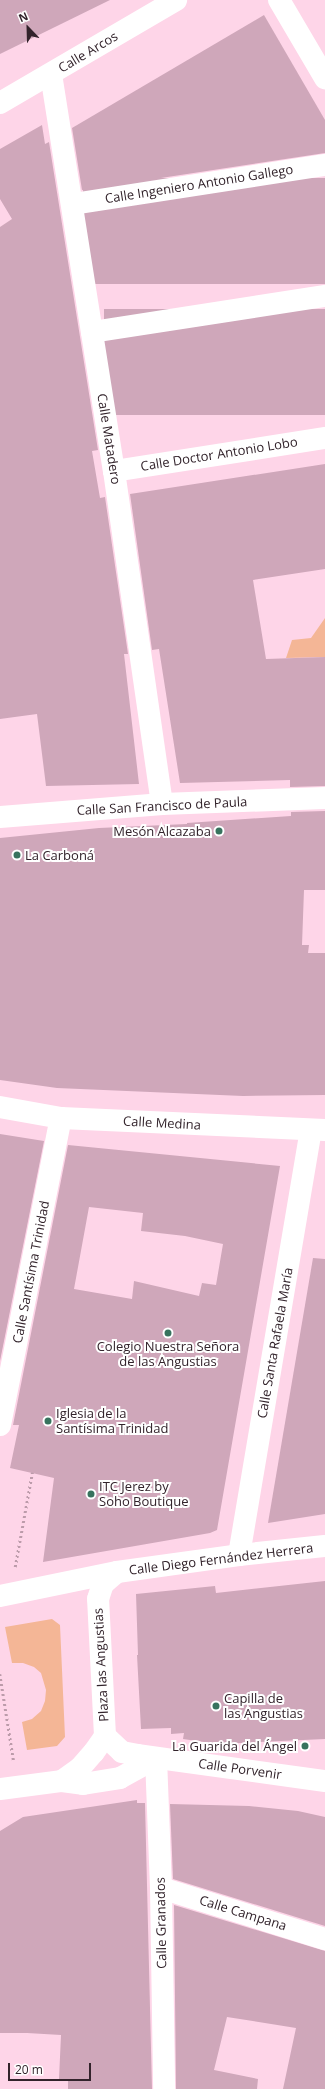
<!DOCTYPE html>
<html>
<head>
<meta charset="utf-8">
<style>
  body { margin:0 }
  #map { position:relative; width:325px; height:2089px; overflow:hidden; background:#fed5e8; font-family:"Open Sans",sans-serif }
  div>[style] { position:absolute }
  .green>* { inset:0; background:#f4b696 }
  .building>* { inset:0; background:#cfa7ba; transform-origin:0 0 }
  .path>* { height:2.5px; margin-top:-1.25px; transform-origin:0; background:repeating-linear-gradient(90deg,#bc9baa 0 2px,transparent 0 5px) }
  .minor>* { height:22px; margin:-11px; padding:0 11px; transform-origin:11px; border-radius:11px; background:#fff }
  .dots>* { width:11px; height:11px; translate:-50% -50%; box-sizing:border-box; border:2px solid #fff; border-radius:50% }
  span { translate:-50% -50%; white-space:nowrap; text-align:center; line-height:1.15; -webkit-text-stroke:4px #fff; paint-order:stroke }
  .street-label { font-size:13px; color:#32232b }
  .poi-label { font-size:13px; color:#32232b }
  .right { translate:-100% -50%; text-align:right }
  .left { translate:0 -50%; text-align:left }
  .north { position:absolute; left:8px; top:8px; width:40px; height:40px; -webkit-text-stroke:3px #fff; paint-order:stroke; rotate:337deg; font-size:11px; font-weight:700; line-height:16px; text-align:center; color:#32232b }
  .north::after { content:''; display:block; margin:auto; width:14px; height:18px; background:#32232b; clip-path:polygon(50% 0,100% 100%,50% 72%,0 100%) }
  .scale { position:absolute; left:8px; top:2063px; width:83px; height:18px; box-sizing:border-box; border:2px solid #32232b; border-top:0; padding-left:5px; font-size:12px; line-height:14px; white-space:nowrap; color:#32232b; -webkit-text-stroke:3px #fff; paint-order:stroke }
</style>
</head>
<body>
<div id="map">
  <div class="green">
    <div style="clip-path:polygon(325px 618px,325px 657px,286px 658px,292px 640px,311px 638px)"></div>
    <div style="clip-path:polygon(52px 1619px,60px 1625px,65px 1737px,57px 1746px,27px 1750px,22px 1722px,32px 1719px,41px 1711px,45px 1701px,46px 1690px,41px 1673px,34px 1667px,23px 1663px,12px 1663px,5px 1627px)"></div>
  </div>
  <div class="building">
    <div style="clip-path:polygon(0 0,110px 0,0 54px)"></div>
    <div style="clip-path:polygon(264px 15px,325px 120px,325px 153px,82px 190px,72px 128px)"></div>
    <div style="clip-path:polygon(42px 125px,45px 144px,49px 142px,98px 450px,92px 451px,100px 498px,105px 497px,128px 654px,124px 654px,139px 784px,46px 786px,37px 714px,0 719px,0 227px,12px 219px,0 199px,0 149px)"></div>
    <div style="left:325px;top:178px;width:106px;height:242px;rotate:90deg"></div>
    <div style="left:325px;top:309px;width:106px;height:221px;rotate:90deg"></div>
    <div style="clip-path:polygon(325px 464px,325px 569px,253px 580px,266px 659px,325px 657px,325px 786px,290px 787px,290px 780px,180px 783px,159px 649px,152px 650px,130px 494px)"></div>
    <div style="clip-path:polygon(325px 811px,325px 890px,304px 890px,302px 945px,309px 945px,308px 953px,325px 953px,325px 1095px,243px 1096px,57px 1088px,0 1080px,0 838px,99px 828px,187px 824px,187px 823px,291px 816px,291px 812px)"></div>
    <div style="clip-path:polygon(0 1134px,44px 1141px,0 1361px)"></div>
    <div style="clip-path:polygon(evenodd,68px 1145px,280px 1166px,217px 1530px,210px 1533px,43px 1562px,54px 1478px,10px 1468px,19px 1425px,13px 1425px,68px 1145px,89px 1207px,143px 1213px,141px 1231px,185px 1236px,223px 1244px,216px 1285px,202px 1283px,199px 1296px,134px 1281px,132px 1299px,74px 1289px,89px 1207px)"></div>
    <div style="clip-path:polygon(313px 1258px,325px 1259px,325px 1514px,268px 1523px)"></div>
    <div style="clip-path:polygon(325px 1581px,325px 1739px,218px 1744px,183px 1739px,184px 1733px,171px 1734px,171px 1728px,141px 1729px,137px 1655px,138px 1655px,136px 1594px,215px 1586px,216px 1593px)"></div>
    <div style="clip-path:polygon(137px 1800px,137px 1803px,145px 1803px,152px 2089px,68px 2089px,68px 2079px,59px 2079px,61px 2035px,27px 2033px,0 2033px,0 1831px,23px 1817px)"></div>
    <div style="clip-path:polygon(170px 1804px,249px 1806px,298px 1811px,325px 1817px,325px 1926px,173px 1879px)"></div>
    <div style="clip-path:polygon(174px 1905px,325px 1951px,325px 2089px,283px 2089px,296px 2028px,227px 2017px,214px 2070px,258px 2079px,257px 2089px,176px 2089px)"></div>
  </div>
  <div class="path">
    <div style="left:15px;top:1567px;width:96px;rotate:-79.7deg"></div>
    <div style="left:0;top:1674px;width:89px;rotate:81deg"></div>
  </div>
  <div class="minor">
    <div style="left:279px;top:0;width:91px;rotate:59.5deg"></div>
    <div style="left:51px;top:74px;width:402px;rotate:81deg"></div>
    <div style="left:114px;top:471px;width:336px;rotate:81.8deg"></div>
    <div style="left:0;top:103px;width:204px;rotate:-30.3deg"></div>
    <div style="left:73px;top:204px;width:255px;rotate:-8.8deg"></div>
    <div style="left:92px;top:332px;width:236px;rotate:-8.8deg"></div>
    <div style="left:114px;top:471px;width:214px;rotate:-8.9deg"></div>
    <div style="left:0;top:817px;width:163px;rotate:-4.6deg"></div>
    <div style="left:162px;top:804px;width:163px;rotate:-2.1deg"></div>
    <div style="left:0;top:1107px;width:62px;rotate:10.2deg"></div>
    <div style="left:61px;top:1118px;width:264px;rotate:2.6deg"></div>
    <div style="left:0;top:1425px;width:313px;rotate:-78.8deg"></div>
    <div style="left:239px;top:1555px;width:430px;rotate:-80.4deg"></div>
    <div style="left:0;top:1596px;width:119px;rotate:-11.6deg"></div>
    <div style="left:117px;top:1572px;width:123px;rotate:-7.9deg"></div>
    <div style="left:239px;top:1555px;width:86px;rotate:-6deg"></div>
    <div style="left:105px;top:1736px;width:23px;rotate:43deg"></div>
    <div style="left:122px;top:1752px;width:15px;rotate:11deg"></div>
    <div style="left:137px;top:1755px;width:190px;rotate:7.9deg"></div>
    <div style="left:156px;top:1758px;width:130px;rotate:87.8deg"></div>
    <div style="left:161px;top:1888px;width:201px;rotate:89.1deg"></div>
    <div style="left:62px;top:1781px;width:21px;rotate:8deg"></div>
    <div style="left:83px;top:1784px;width:37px;rotate:-9deg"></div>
    <div style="left:120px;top:1778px;width:41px;rotate:-29.1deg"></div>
    <div style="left:0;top:1789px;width:63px;rotate:-7.4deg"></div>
    <div style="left:62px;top:1781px;width:22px;rotate:-36deg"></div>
    <div style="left:80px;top:1768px;width:21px;rotate:-49deg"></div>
    <div style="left:94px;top:1752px;width:19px;rotate:-55deg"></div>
    <div style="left:105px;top:1736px;width:137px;rotate:-92.9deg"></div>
    <div style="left:98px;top:1599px;width:16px;rotate:-72deg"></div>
    <div style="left:103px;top:1584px;width:18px;rotate:-41deg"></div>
    <div style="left:161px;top:1888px;width:172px;rotate:17.3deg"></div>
  </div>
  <div class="dots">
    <div style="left:219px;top:831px;background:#37735e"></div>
    <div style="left:17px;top:855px;background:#37735e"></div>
    <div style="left:168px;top:1333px;background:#37735e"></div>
    <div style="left:48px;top:1421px;background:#37735e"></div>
    <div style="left:91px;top:1494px;background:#37735e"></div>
    <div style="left:216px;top:1706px;background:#37735e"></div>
    <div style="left:305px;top:1746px;background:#37735e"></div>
  </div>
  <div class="street-label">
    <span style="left:88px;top:52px;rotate:-31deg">Calle Arcos</span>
    <span style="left:199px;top:184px;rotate:-9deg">Calle Ingeniero Antonio Gallego</span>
    <span style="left:109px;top:439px;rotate:81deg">Calle Matadero</span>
    <span style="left:219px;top:454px;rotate:-9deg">Calle Doctor Antonio Lobo</span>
    <span style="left:162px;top:806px;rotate:-3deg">Calle San Francisco de Paula</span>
    <span style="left:162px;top:1123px;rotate:3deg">Calle Medina</span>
    <span style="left:31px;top:1272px;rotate:-79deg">Calle Santísima Trinidad</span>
    <span style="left:275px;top:1343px;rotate:-80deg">Calle Santa Rafaela María</span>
    <span style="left:221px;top:1559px;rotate:-7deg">Calle Diego Fernández Herrera</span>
    <span style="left:101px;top:1665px;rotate:-93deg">Plaza las Angustias</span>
    <span style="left:240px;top:1769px;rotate:8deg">Calle Porvenir</span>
    <span style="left:243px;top:1913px;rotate:17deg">Calle Campana</span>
    <span style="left:161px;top:1923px;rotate:-91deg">Calle Granados</span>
  </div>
  <div class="poi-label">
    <span class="right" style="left:211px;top:831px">Mesón Alcazaba</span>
    <span class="left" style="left:25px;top:855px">La Carboná</span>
    <span style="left:168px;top:1354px">Colegio Nuestra Señora<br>de las Angustias</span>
    <span class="left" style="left:56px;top:1421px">Iglesia de la<br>Santísima Trinidad</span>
    <span class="left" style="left:99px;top:1494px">ITC Jerez by<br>Soho Boutique</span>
    <span class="left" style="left:224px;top:1706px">Capilla de<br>las Angustias</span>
    <span class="right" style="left:297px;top:1746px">La Guarida del Ángel</span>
  </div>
  <div class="north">N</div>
  <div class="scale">20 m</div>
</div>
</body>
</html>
